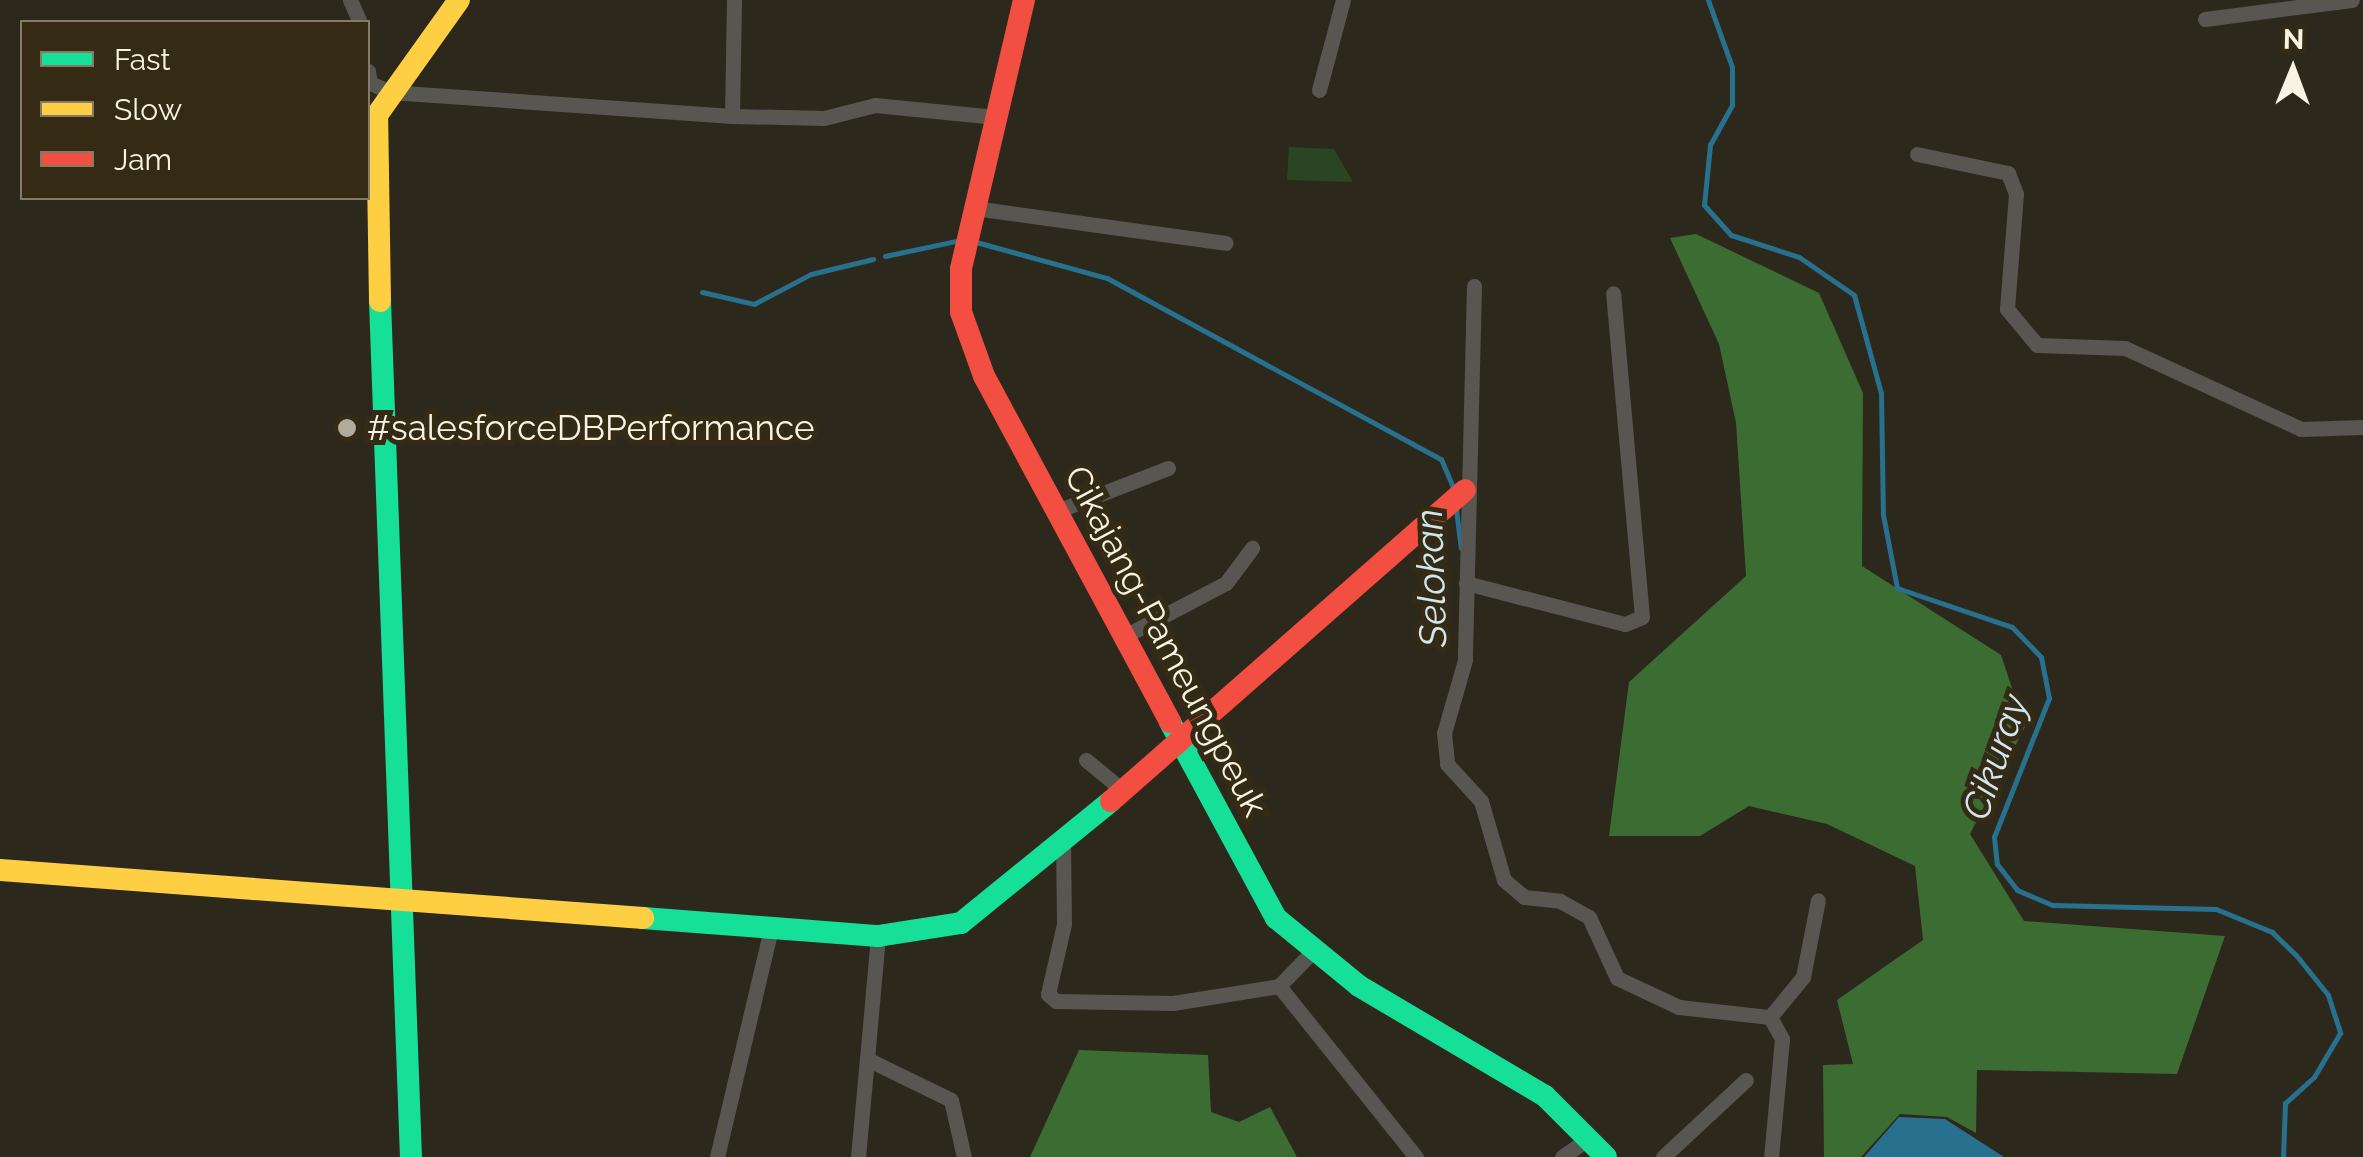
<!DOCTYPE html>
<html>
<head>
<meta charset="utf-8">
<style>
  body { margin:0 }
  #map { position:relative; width:2363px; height:1157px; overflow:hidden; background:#2d281c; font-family:Raleway,sans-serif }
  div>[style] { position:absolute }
  .green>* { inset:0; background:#2a4524 }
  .forest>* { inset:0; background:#3b6c32 }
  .water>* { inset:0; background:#28718e }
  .stream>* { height:5px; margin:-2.5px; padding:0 2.5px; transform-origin:2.5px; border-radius:2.5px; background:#28718e }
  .street>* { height:15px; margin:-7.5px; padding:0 7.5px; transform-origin:7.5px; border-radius:7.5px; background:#585651 }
  .fast>* { height:22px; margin:-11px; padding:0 11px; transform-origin:11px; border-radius:11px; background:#16e098 }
  .slow>* { height:22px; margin:-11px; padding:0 11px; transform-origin:11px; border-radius:11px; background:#ffcf43 }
  .jam>* { height:22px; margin:-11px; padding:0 11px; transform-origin:11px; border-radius:11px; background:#f24e42 }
  .dots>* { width:28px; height:28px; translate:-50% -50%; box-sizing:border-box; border:5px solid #352b14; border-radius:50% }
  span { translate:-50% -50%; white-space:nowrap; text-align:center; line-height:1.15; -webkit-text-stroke:10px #352b14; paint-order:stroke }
  .poi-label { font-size:35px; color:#f9f3e5 }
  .left { translate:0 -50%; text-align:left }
  .street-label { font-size:35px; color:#f9f3e5 }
  .water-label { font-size:38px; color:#d0e7f2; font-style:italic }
  .legend { position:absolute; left:20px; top:20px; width:350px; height:180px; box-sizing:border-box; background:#352b14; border:2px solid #837b68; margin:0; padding:12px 18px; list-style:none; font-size:30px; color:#f9f3e5 }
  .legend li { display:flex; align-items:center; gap:20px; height:50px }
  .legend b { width:50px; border:2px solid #837b68 }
  .north { position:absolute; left:2243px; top:20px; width:100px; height:100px; -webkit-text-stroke:8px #352b14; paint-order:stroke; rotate:1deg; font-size:28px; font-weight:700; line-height:40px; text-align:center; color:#f9f3e5 }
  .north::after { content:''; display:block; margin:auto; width:35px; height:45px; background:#f9f3e5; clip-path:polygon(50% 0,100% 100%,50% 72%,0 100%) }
</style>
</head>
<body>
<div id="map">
  <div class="green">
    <div style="clip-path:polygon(1289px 147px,1334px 149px,1353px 182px,1287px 180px)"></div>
  </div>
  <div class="forest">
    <div style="clip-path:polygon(1696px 234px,1819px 293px,1863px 393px,1862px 566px,2001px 655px,2025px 727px,1970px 834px,2024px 921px,2225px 936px,2177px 1074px,1977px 1070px,1976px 1133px,1947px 1117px,1900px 1114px,1861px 1157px,1824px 1157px,1823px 1065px,1853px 1064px,1837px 1000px,1923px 940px,1915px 866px,1827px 824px,1749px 806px,1700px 836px,1609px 836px,1629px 682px,1746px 576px,1736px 423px,1719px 344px,1670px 238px)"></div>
    <div style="clip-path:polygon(1079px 1050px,1208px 1055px,1211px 1112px,1239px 1122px,1270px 1107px,1297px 1157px,1030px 1157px)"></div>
  </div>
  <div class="water">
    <div style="clip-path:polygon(1899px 1117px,1945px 1119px,2004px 1157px,1864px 1157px)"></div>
  </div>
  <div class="stream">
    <div style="left:1708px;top:0;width:71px;rotate:70.3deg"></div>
    <div style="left:1732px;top:67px;width:38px;rotate:90deg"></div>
    <div style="left:1732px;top:105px;width:46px;rotate:118.8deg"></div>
    <div style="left:1710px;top:145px;width:60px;rotate:95.7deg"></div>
    <div style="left:1704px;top:205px;width:40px;rotate:48deg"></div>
    <div style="left:1731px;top:235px;width:71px;rotate:17.9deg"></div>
    <div style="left:1799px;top:257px;width:67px;rotate:34.6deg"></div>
    <div style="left:1854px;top:295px;width:102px;rotate:74.6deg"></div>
    <div style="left:1881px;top:393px;width:122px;rotate:89.1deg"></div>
    <div style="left:1883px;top:515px;width:74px;rotate:79.1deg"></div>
    <div style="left:1897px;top:588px;width:121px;rotate:18.7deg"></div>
    <div style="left:2012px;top:627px;width:42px;rotate:46deg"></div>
    <div style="left:2041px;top:657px;width:42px;rotate:79deg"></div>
    <div style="left:2049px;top:698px;width:149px;rotate:111.6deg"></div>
    <div style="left:1994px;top:837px;width:27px;rotate:84deg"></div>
    <div style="left:1997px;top:864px;width:33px;rotate:52deg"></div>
    <div style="left:2017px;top:890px;width:39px;rotate:23deg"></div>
    <div style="left:2053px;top:905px;width:163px;rotate:1.4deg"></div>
    <div style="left:2216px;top:909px;width:61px;rotate:22.3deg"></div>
    <div style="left:2272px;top:932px;width:33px;rotate:44deg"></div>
    <div style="left:2296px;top:955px;width:51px;rotate:51.3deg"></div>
    <div style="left:2328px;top:995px;width:40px;rotate:72deg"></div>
    <div style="left:2340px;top:1033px;width:51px;rotate:120.6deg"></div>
    <div style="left:2314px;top:1077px;width:39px;rotate:138deg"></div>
    <div style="left:2285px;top:1103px;width:54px;rotate:92.1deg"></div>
    <div style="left:976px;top:242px;width:136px;rotate:15.4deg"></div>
    <div style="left:1107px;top:278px;width:380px;rotate:28.5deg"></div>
    <div style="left:1441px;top:459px;width:33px;rotate:67deg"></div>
    <div style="left:885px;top:256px;width:78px;rotate:-11.9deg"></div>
    <div style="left:702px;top:292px;width:53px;rotate:13deg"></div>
    <div style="left:754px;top:304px;width:64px;rotate:-27.8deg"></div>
    <div style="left:811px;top:274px;width:64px;rotate:-13.6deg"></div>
    <div style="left:1456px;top:509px;width:39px;rotate:83deg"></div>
  </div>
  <div class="street">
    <div style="left:350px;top:0;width:24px;rotate:66deg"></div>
    <div style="left:2205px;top:19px;width:148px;rotate:-7.4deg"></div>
    <div style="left:368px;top:71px;width:12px;rotate:81deg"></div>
    <div style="left:370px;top:83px;width:22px;rotate:24deg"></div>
    <div style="left:390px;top:92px;width:343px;rotate:4deg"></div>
    <div style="left:732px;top:116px;width:92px;rotate:1.2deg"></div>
    <div style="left:824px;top:118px;width:53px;rotate:-14.3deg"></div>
    <div style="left:875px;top:105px;width:121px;rotate:5.7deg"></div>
    <div style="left:1319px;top:90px;width:93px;rotate:-75.1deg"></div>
    <div style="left:732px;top:116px;width:116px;rotate:-89deg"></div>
    <div style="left:1917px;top:154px;width:93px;rotate:11.8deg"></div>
    <div style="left:2008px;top:173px;width:22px;rotate:69deg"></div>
    <div style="left:2016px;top:194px;width:115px;rotate:94.5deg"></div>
    <div style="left:2007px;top:309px;width:47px;rotate:50.2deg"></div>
    <div style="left:2037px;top:345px;width:88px;rotate:2deg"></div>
    <div style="left:2125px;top:348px;width:194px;rotate:24.7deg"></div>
    <div style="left:2301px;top:429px;width:62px;rotate:-1.8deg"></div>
    <div style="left:974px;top:208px;width:254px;rotate:7.9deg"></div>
    <div style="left:1474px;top:286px;width:374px;rotate:91.4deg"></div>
    <div style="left:1465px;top:660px;width:76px;rotate:106deg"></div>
    <div style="left:1444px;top:733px;width:31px;rotate:84deg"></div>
    <div style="left:1447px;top:764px;width:50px;rotate:47.4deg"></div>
    <div style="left:1481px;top:801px;width:82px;rotate:73.8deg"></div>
    <div style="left:1504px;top:880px;width:26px;rotate:40deg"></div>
    <div style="left:1524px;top:897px;width:36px;rotate:6deg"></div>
    <div style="left:1560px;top:901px;width:33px;rotate:29deg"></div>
    <div style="left:1589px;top:917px;width:67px;rotate:65.3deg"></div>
    <div style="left:1617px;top:978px;width:68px;rotate:25.1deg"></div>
    <div style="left:1679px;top:1007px;width:92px;rotate:6.3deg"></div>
    <div style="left:1770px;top:1017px;width:25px;rotate:61deg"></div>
    <div style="left:1782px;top:1039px;width:119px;rotate:95.3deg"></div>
    <div style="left:1057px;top:511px;width:119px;rotate:-21.2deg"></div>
    <div style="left:1466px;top:583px;width:164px;rotate:14.5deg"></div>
    <div style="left:1625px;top:624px;width:18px;rotate:-22deg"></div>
    <div style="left:1642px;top:617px;width:325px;rotate:-95.1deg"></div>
    <div style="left:1123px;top:637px;width:116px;rotate:-27.7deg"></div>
    <div style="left:1226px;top:583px;width:44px;rotate:-53.4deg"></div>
    <div style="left:1086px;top:760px;width:44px;rotate:39.5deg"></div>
    <div style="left:1063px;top:841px;width:83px;rotate:89.3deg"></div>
    <div style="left:1064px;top:924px;width:72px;rotate:102.9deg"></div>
    <div style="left:1048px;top:994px;width:11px;rotate:41deg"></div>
    <div style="left:1056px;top:1001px;width:117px;rotate:1deg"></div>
    <div style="left:1173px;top:1003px;width:107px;rotate:-9.1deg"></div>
    <div style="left:1279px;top:986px;width:46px;rotate:-45.9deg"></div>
    <div style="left:878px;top:936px;width:123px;rotate:95.1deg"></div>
    <div style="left:867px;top:1059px;width:93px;rotate:26deg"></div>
    <div style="left:951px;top:1100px;width:58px;rotate:77.2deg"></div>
    <div style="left:1279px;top:986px;width:219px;rotate:51.3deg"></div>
    <div style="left:1770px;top:1017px;width:52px;rotate:-50.5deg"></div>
    <div style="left:1803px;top:977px;width:78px;rotate:-79deg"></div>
    <div style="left:717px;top:1157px;width:235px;rotate:-76.7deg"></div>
    <div style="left:858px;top:1157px;width:98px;rotate:-84.8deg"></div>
    <div style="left:1562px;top:1157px;width:33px;rotate:-35deg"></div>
    <div style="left:1663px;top:1157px;width:113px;rotate:-42.9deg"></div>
  </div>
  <div class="fast">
    <div style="left:380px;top:301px;width:857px;rotate:87.93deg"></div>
    <div style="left:1170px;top:722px;width:223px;rotate:61.6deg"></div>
    <div style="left:1276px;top:918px;width:107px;rotate:39.3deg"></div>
    <div style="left:1359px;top:986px;width:216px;rotate:30.6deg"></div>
    <div style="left:1545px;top:1096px;width:86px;rotate:45deg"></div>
    <div style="left:643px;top:918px;width:236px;rotate:4.4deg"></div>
    <div style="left:878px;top:936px;width:84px;rotate:-8.9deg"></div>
    <div style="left:961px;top:923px;width:193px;rotate:-39.1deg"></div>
  </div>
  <div class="slow">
    <div style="left:380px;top:301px;width:186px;rotate:-90.9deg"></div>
    <div style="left:377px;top:115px;width:141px;rotate:-54.5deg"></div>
    <div style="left:0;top:870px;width:645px;rotate:4.27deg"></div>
  </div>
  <div class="jam">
    <div style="left:1024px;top:0;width:276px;rotate:103.2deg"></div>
    <div style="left:961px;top:269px;width:43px;rotate:90deg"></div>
    <div style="left:961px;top:312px;width:68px;rotate:70.2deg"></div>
    <div style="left:984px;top:376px;width:393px;rotate:61.7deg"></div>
    <div style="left:1111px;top:801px;width:471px;rotate:-41.3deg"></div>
  </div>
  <div class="dots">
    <div style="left:347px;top:428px;background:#b2ac9f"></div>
  </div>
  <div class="poi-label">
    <span class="left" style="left:367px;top:428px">#salesforceDBPerformance</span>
  </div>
  <div class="street-label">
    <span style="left:1166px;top:641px;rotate:62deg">Cikajang-Pameungpeuk</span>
  </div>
  <div class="water-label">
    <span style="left:1431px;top:578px;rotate:-92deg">Selokan</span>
    <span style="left:1995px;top:757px;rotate:-71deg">Cikuray</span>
  </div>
  <ul class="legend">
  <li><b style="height:12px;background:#16e098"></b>Fast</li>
  <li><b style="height:12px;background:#ffcf43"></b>Slow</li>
  <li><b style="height:12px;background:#f24e42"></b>Jam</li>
  </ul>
  <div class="north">N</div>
</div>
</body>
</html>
